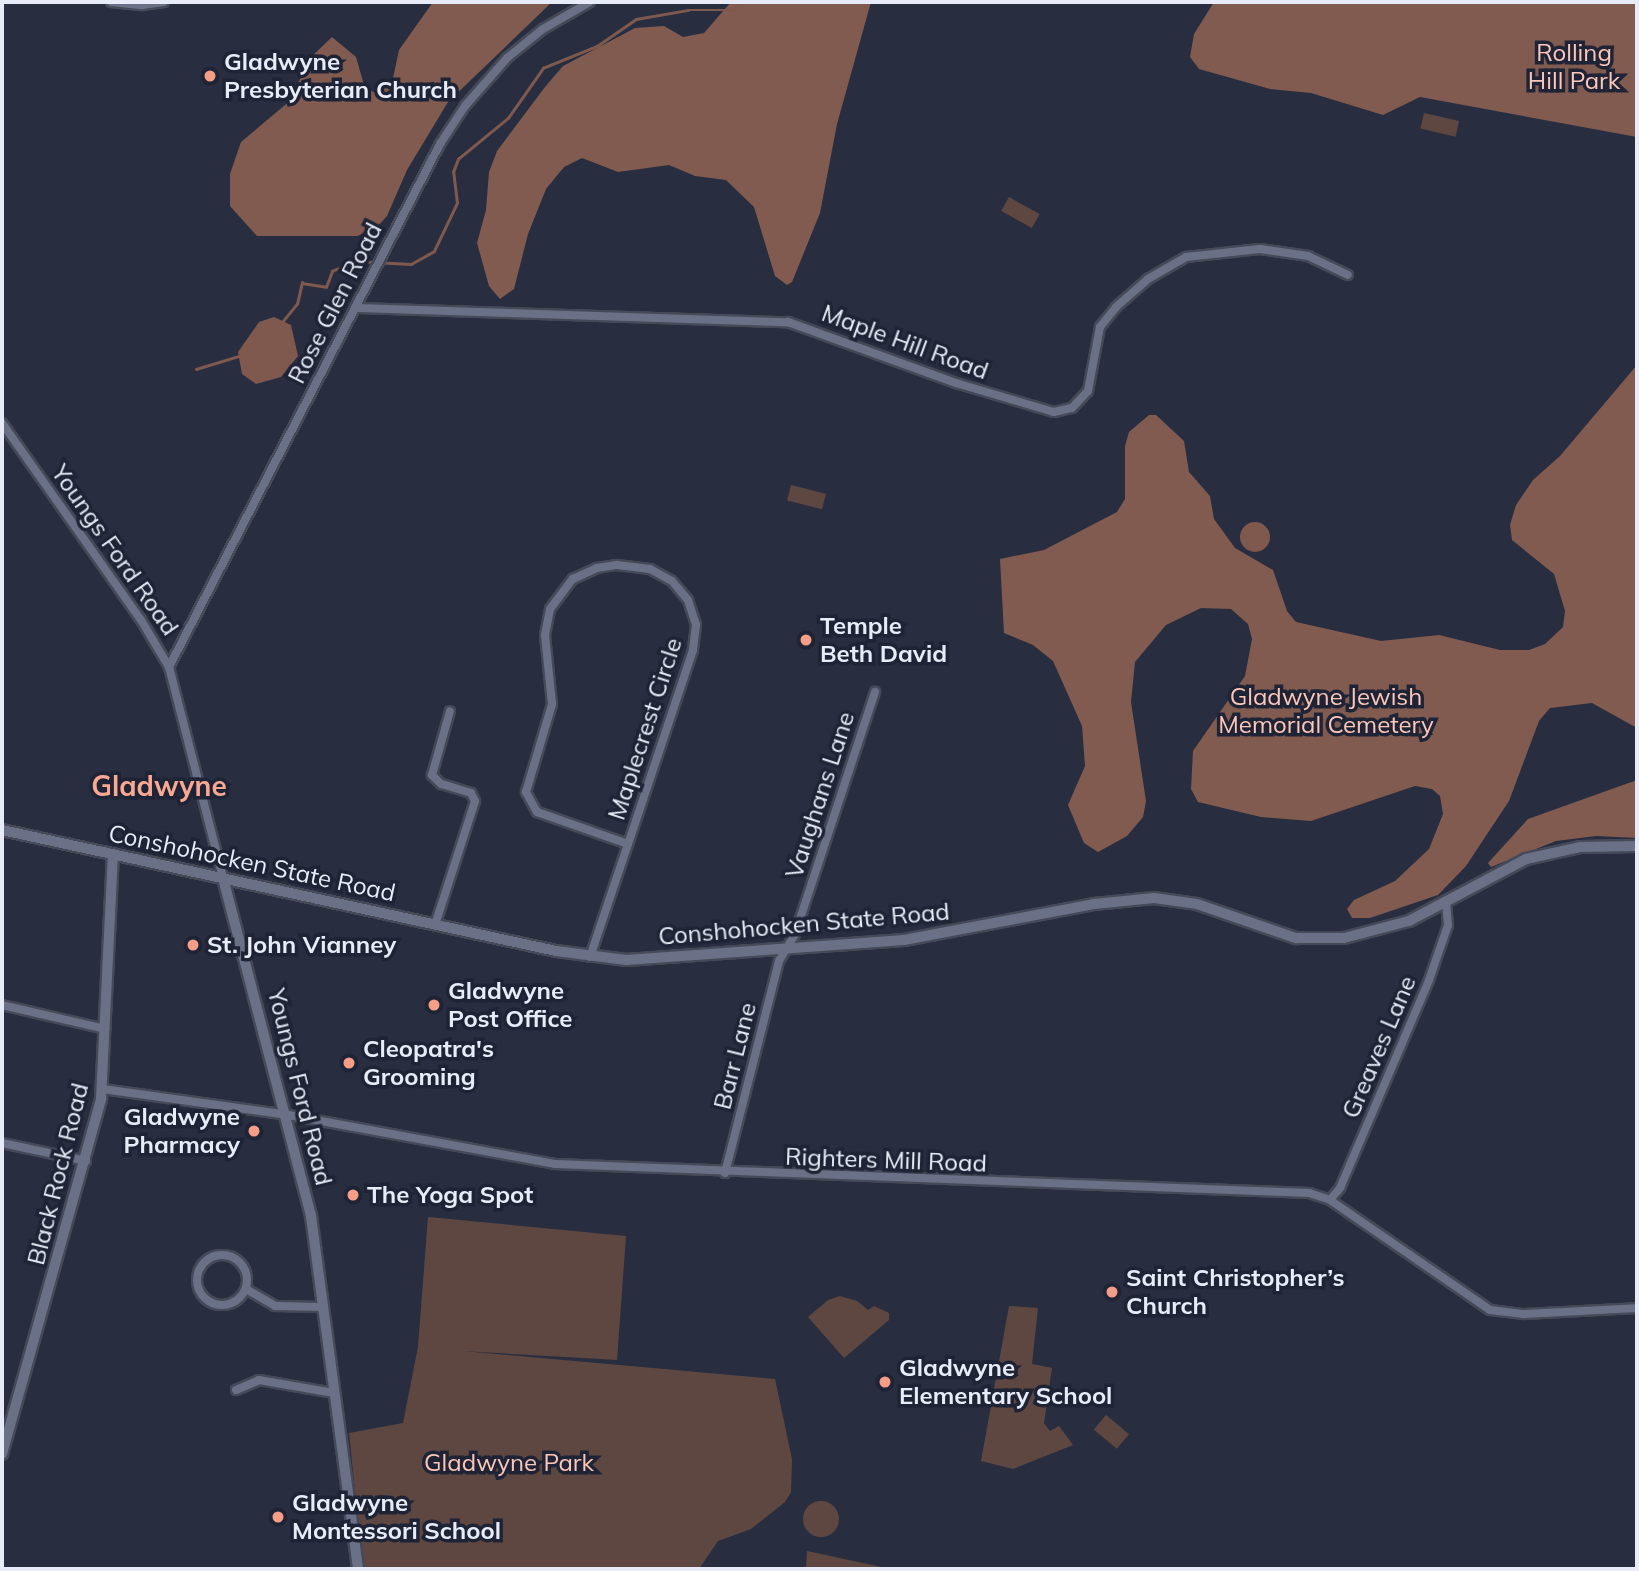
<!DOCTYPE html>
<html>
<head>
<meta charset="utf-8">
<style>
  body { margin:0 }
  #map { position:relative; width:1639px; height:1571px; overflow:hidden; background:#282e40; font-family:Mulish,sans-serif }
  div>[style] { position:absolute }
  .green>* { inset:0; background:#5f4741; transform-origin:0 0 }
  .round { border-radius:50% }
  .forest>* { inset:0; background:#815b50 }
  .water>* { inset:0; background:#7f594e }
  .stream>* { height:2.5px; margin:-1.25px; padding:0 1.25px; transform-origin:1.25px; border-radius:1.25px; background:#7f594e }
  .roads { filter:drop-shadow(2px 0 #454958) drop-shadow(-2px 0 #454958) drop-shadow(0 2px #454958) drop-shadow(0 -2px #454958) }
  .street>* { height:8px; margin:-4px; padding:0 4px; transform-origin:4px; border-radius:4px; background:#6a7186 }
  .street>.ring { margin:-4px; padding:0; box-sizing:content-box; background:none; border:8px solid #6a7186; border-radius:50% }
  .secondary>* { height:10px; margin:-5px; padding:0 5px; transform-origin:5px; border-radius:5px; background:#6a7186 }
  .dots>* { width:19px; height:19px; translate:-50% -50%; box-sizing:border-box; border:4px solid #1e2435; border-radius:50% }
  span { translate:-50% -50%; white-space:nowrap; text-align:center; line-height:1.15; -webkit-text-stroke:7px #1e2435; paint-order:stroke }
  .park-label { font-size:24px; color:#fdc6b7 }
  .poi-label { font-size:24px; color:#e8ecf8; font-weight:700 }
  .left { translate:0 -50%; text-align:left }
  .right { translate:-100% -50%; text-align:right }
  .street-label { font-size:24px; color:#e8ecf8 }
  .quarter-label { font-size:28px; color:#f9a993; font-weight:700 }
  .frame { position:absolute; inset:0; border:4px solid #e8ecf8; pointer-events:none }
</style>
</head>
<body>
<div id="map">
  <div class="green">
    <div style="left:1424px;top:113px;width:36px;height:16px;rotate:13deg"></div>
    <div style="left:1009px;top:197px;width:35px;height:16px;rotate:29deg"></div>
    <div style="left:791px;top:485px;width:36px;height:16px;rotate:14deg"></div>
    <div style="clip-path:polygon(428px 1217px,626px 1236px,617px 1360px,462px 1351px,775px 1379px,792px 1459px,791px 1492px,785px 1502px,751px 1529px,718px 1541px,699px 1569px,363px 1569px,349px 1433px,403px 1423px,418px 1347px)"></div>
    <div style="clip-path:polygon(840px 1296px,857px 1301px,868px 1310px,874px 1306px,889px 1313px,889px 1320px,844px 1358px,808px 1317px,828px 1300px)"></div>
    <div style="clip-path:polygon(1009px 1306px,1038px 1308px,1032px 1364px,1052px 1368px,1044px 1423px,1050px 1431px,1059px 1426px,1073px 1445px,1013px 1469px,981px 1461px)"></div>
    <div style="left:1106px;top:1415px;width:30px;height:19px;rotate:40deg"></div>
    <div class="round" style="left:803px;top:1501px;width:36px;height:36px"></div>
    <div style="clip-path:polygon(807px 1551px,891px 1569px,806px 1569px)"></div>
  </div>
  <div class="forest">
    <div style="clip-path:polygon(433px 2px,552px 2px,448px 102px,407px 170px,387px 216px,376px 228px,357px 236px,257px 236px,230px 206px,230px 174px,241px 142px,291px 100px,308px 60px,332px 37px,356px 57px,364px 85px,373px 92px,381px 91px,393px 78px,399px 50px)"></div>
    <div style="clip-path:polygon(731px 2px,871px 2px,837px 124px,820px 213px,792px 282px,787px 285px,775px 276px,754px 207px,726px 180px,695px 176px,669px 165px,618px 172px,582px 158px,564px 167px,546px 189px,528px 234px,514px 289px,500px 299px,489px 286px,477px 243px,486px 210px,489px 172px,497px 151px,545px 87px,563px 66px,635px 28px,664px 26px,683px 37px,704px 33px)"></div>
    <div style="clip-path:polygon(1214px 2px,1637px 2px,1637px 137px,1420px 97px,1383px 115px,1311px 93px,1270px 89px,1199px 69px,1190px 57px,1194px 34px)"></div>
    <div style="clip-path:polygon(1637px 365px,1637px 728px,1592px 703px,1550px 708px,1539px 721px,1509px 801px,1466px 866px,1438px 895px,1370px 918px,1352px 918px,1347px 909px,1354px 900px,1395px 881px,1429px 849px,1443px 814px,1440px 796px,1432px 789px,1415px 786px,1311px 821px,1261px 817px,1198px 802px,1191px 789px,1193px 751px,1245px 676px,1252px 639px,1248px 624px,1231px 609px,1201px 608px,1166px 625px,1135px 662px,1131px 702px,1146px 801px,1143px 817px,1127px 836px,1098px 852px,1084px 843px,1068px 805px,1085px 766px,1082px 726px,1053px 661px,1033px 645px,1004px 633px,1000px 559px,1044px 550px,1117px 512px,1125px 499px,1125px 446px,1129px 432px,1149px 415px,1156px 415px,1184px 441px,1189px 472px,1210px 496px,1214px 519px,1235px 548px,1273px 570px,1287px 611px,1296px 622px,1381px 641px,1439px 635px,1500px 650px,1529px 650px,1545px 644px,1563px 627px,1565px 611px,1554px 574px,1512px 540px,1510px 525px,1516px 505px,1533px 480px,1560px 456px)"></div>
    <div style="clip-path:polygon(1637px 780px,1637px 838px,1596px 836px,1556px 841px,1491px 867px,1488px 863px,1528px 819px)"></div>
  </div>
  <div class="water">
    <div style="clip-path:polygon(274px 317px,291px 325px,298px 356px,281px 377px,256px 384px,242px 374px,238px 352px,259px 322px)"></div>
    <div class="round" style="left:1240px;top:522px;width:30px;height:30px"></div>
  </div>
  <div class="stream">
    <div style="left:283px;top:321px;width:22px;rotate:-51deg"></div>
    <div style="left:297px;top:304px;width:22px;rotate:-77deg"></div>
    <div style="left:302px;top:283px;width:24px;rotate:9deg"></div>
    <div style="left:326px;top:287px;width:17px;rotate:-69deg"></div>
    <div style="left:332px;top:271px;width:25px;rotate:-23deg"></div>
    <div style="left:355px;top:261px;width:56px;rotate:3.1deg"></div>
    <div style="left:411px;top:264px;width:26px;rotate:-29deg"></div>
    <div style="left:434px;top:251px;width:53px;rotate:-64.4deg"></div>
    <div style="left:457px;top:203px;width:31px;rotate:-97deg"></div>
    <div style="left:453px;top:172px;width:14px;rotate:-69deg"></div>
    <div style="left:458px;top:159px;width:65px;rotate:-39.4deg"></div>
    <div style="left:508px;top:118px;width:61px;rotate:-55deg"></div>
    <div style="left:543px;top:68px;width:58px;rotate:-22.2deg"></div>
    <div style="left:597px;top:46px;width:47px;rotate:-34.7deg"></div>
    <div style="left:636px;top:19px;width:53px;rotate:-9.8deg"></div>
    <div style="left:688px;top:10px;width:44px"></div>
    <div style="left:732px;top:10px;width:15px;rotate:-32deg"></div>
    <div style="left:196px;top:369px;width:48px;rotate:-16.9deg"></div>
  </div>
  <div class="roads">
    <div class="street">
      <div style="left:111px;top:2px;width:31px;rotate:6deg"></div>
      <div style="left:142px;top:5px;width:22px;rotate:-8deg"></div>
      <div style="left:355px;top:308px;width:433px;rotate:1.9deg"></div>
      <div style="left:788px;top:322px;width:179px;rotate:20deg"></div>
      <div style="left:956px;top:383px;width:102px;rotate:16.5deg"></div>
      <div style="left:1054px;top:412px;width:18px;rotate:-13deg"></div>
      <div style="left:1072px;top:408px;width:23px;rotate:-47deg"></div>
      <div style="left:1088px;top:391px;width:65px;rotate:-79.4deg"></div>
      <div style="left:1100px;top:327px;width:26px;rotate:-51deg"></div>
      <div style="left:1116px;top:307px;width:43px;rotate:-41.2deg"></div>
      <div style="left:1148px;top:279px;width:44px;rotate:-30.1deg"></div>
      <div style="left:1186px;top:257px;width:74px;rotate:-6.2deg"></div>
      <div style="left:1260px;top:249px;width:49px;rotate:8.3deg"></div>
      <div style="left:1308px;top:256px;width:44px;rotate:25.4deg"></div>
      <div style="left:2px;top:423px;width:241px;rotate:54.8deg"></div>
      <div style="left:141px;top:620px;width:55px;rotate:59.2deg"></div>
      <div style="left:169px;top:667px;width:218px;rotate:75.6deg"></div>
      <div style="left:169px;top:667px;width:589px;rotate:-62.61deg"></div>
      <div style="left:440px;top:144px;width:45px;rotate:-56.7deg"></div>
      <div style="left:465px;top:106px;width:64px;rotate:-48.8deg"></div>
      <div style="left:507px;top:58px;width:46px;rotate:-38.9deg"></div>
      <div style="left:543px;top:29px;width:54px;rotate:-29.9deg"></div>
      <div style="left:435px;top:925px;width:130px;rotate:-72.1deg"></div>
      <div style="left:475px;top:801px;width:9px;rotate:-117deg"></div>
      <div style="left:471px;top:793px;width:31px;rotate:-163deg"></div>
      <div style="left:441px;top:784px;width:13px;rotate:-135deg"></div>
      <div style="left:432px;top:775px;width:66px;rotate:-74.3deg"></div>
      <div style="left:590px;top:957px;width:119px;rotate:-71.4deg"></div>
      <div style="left:628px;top:844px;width:96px;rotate:-160.6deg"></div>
      <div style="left:537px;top:812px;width:23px;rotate:-119deg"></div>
      <div style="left:526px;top:792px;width:92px;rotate:-73.5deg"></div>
      <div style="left:552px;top:704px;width:69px;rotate:-95.8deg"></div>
      <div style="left:545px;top:635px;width:26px;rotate:-79deg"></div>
      <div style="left:550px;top:609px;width:38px;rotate:-53deg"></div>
      <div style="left:573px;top:579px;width:26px;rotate:-25deg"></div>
      <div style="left:597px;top:568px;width:20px;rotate:-9deg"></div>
      <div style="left:617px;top:565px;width:33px;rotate:7deg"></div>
      <div style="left:650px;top:569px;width:25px;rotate:29deg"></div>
      <div style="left:672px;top:581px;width:25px;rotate:50deg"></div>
      <div style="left:688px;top:600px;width:26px;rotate:72deg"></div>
      <div style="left:696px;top:625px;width:25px;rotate:97deg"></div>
      <div style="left:693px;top:650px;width:205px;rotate:108.5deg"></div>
      <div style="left:2px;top:1005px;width:106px;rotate:13.1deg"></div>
      <div style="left:103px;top:1089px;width:187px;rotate:8deg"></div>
      <div style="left:288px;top:1115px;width:271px;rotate:10.4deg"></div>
      <div style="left:555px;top:1164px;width:755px;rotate:2.2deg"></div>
      <div style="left:1309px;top:1193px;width:22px;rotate:18deg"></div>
      <div style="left:1330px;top:1200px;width:194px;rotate:34.5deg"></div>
      <div style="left:1490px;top:1310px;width:34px;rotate:7deg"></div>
      <div style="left:1524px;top:1314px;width:113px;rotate:-3deg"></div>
      <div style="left:2px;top:1143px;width:86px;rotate:12.1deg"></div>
      <div style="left:725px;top:1173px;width:219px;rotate:-75.7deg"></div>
      <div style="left:779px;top:961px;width:31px;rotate:-59deg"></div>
      <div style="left:795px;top:934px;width:255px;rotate:-71.7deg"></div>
      <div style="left:1330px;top:1200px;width:16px;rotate:-50deg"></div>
      <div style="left:1340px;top:1188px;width:226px;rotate:-66.8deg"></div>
      <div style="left:1429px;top:980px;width:58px;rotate:-70.9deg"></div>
      <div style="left:1448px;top:925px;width:22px;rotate:-95deg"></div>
      <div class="ring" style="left:197px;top:1255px;width:42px;height:42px"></div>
      <div style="left:246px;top:1289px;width:34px;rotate:30deg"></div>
      <div style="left:275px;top:1306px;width:48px;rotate:1.2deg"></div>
      <div style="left:236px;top:1390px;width:25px;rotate:-23deg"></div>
      <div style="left:259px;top:1380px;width:76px;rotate:9.8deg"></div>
    </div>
    <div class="secondary">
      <div style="left:2px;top:830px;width:567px;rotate:12.32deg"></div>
      <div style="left:556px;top:951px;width:71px;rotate:7.3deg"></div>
      <div style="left:626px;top:960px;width:279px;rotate:-4.1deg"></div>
      <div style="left:904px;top:940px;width:193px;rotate:-10.7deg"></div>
      <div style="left:1094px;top:904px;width:60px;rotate:-5.7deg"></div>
      <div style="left:1154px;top:898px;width:43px;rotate:7.9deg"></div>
      <div style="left:1197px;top:904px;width:105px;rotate:19deg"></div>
      <div style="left:1296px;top:938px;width:48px"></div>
      <div style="left:1344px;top:938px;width:67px;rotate:-14.7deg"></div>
      <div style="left:1409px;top:921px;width:132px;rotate:-27.9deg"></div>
      <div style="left:1526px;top:859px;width:55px;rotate:-12.5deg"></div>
      <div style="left:1580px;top:847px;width:57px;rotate:-1deg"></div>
      <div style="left:223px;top:878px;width:349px;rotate:75.4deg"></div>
      <div style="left:311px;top:1216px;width:356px;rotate:82.4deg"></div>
      <div style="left:2px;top:1454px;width:369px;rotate:-74.4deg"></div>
      <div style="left:101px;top:1099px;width:245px;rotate:-87.2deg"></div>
    </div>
  </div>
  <div class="dots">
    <div style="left:210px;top:76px;background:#f49e87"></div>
    <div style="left:806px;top:640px;background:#f49e87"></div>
    <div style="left:193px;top:945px;background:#f49e87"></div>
    <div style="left:434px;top:1005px;background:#f49e87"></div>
    <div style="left:349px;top:1063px;background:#f49e87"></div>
    <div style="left:254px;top:1131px;background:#f49e87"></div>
    <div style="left:353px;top:1195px;background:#f49e87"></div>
    <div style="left:1112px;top:1292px;background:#f49e87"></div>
    <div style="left:885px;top:1382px;background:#f49e87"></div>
    <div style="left:278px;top:1517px;background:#f49e87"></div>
  </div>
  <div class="park-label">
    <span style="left:1574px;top:67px">Rolling<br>Hill Park</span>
    <span style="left:1326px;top:711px">Gladwyne Jewish<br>Memorial Cemetery</span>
    <span style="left:509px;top:1463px">Gladwyne Park</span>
  </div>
  <div class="poi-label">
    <span class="left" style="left:224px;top:76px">Gladwyne<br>Presbyterian Church</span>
    <span class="left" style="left:820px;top:640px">Temple<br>Beth David</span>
    <span class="left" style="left:207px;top:945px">St. John Vianney</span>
    <span class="left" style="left:448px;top:1005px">Gladwyne<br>Post Office</span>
    <span class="left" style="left:363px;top:1063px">Cleopatra's<br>Grooming</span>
    <span class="right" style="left:240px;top:1131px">Gladwyne<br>Pharmacy</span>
    <span class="left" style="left:367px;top:1195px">The Yoga Spot</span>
    <span class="left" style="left:1126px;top:1292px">Saint Christopher’s<br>Church</span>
    <span class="left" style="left:899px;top:1382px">Gladwyne<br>Elementary School</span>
    <span class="left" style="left:292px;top:1517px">Gladwyne<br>Montessori School</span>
  </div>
  <div class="street-label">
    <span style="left:335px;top:303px;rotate:-63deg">Rose Glen Road</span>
    <span style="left:905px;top:342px;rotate:20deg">Maple Hill Road</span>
    <span style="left:115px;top:550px;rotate:55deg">Youngs Ford Road</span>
    <span style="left:645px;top:729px;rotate:-72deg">Maplecrest Circle</span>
    <span style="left:820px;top:795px;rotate:-72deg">Vaughans Lane</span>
    <span style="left:252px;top:863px;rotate:12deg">Conshohocken State Road</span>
    <span style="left:804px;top:924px;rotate:-5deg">Conshohocken State Road</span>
    <span style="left:1379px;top:1047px;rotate:-67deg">Greaves Lane</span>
    <span style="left:735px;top:1056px;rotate:-76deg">Barr Lane</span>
    <span style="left:300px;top:1087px;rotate:76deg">Youngs Ford Road</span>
    <span style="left:886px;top:1160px;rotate:2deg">Righters Mill Road</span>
    <span style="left:58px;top:1174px;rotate:-76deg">Black Rock Road</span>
  </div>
  <div class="quarter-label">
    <span style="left:159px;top:786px">Gladwyne</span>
  </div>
  <div class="frame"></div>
</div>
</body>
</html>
